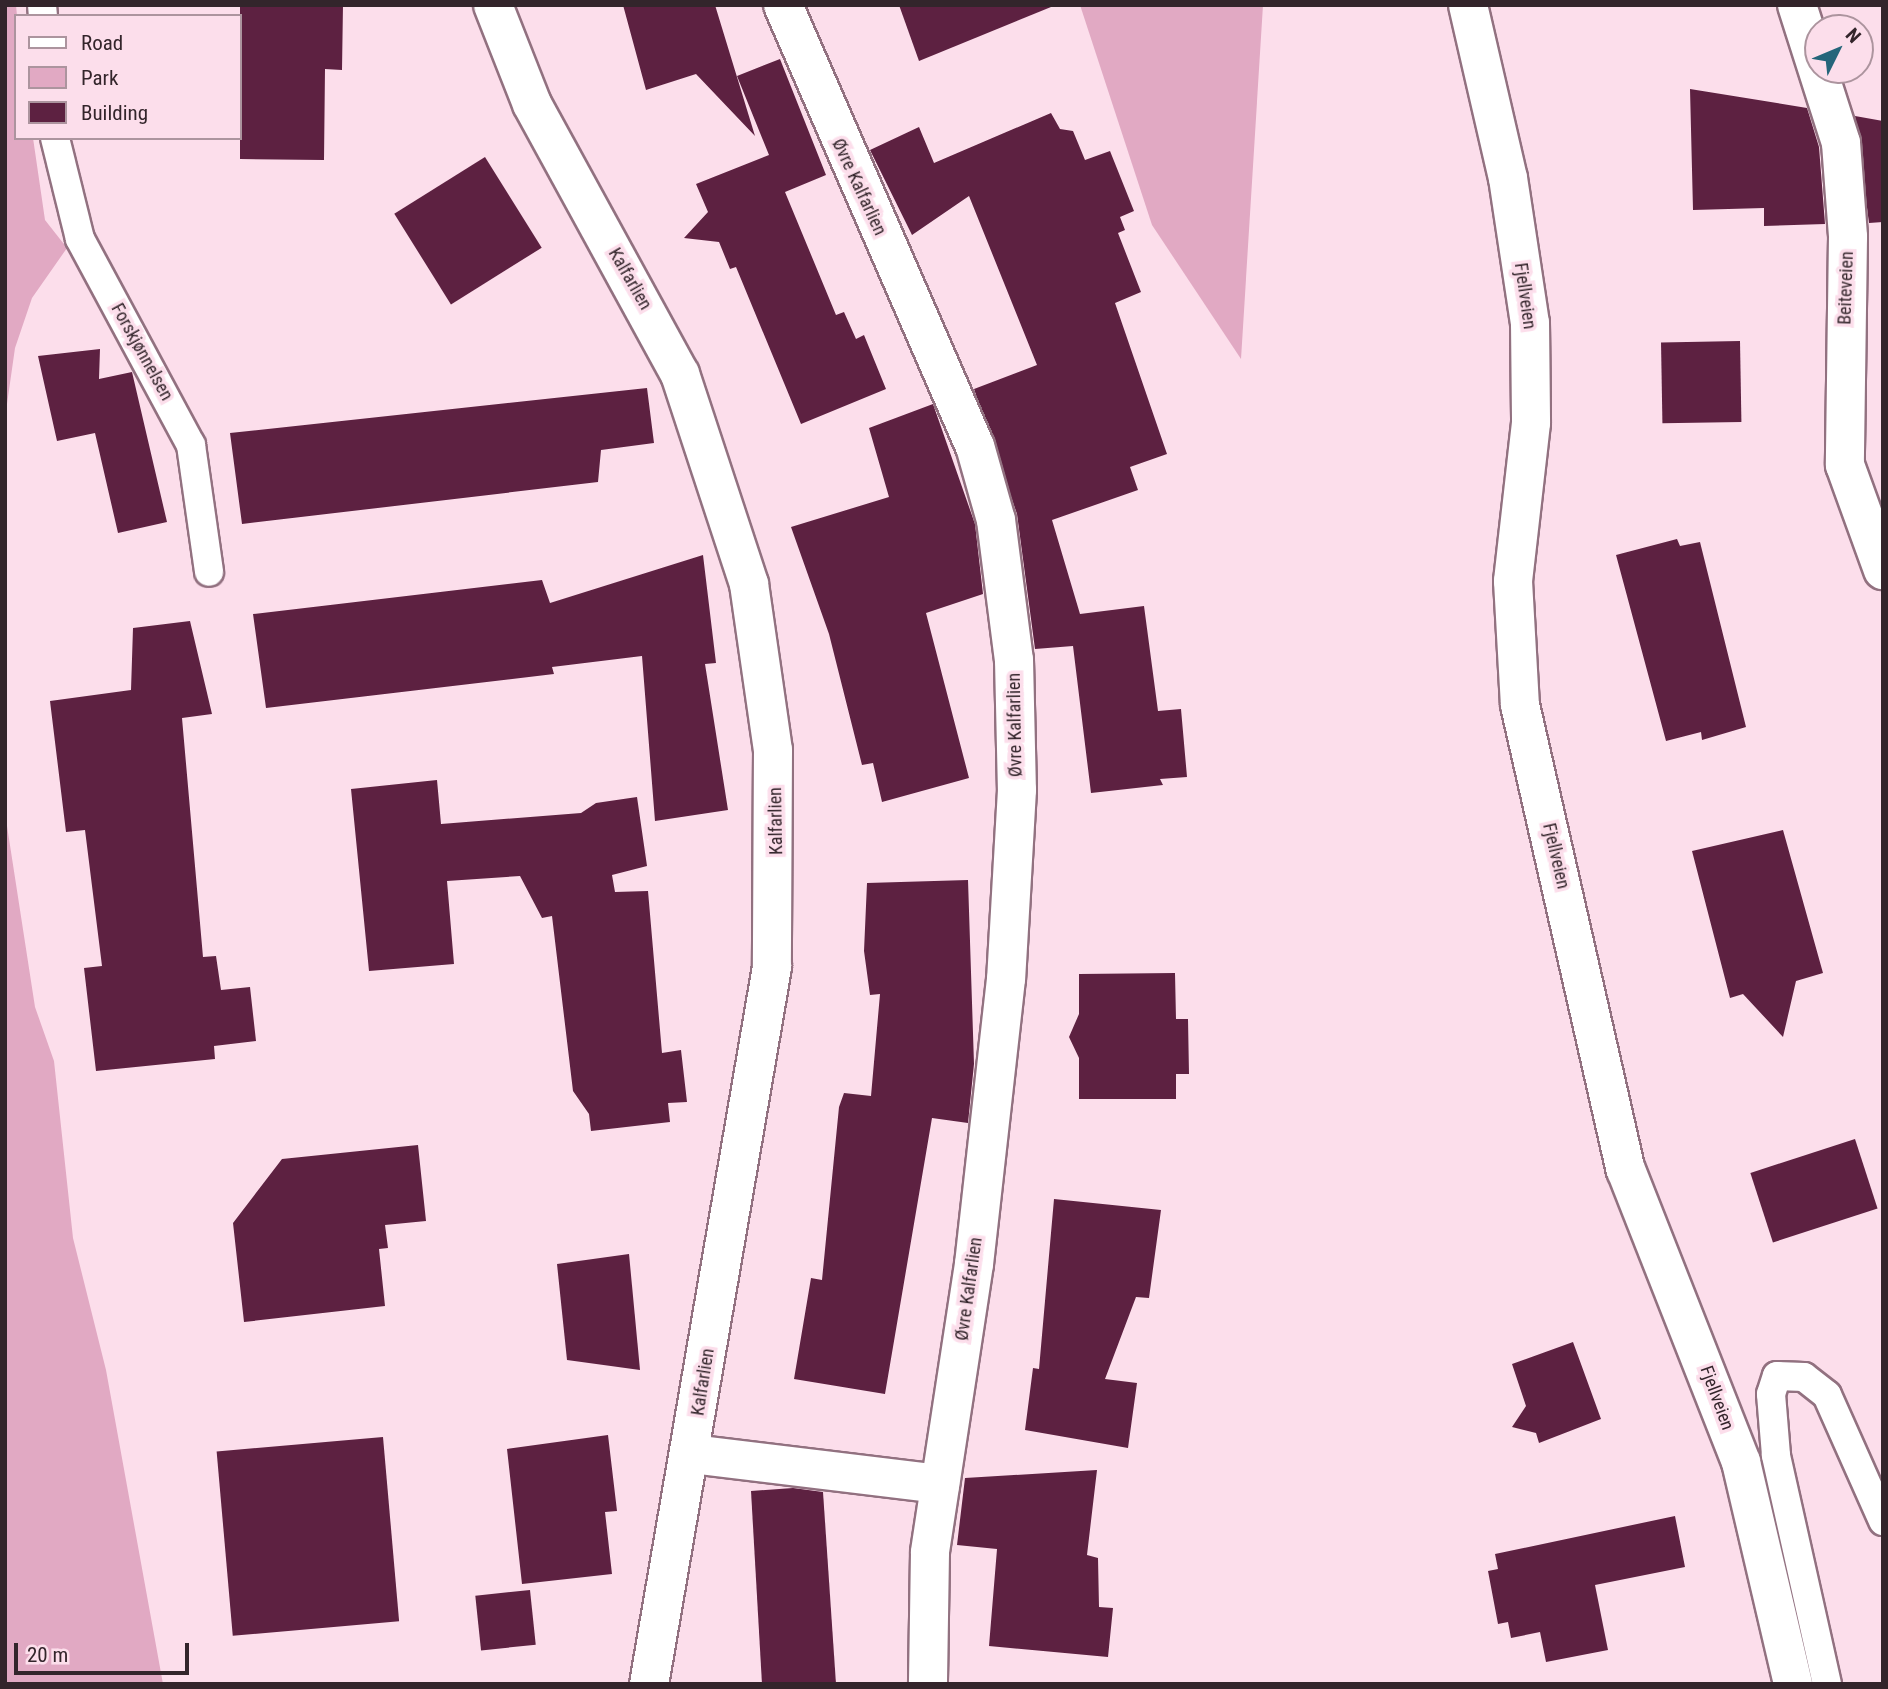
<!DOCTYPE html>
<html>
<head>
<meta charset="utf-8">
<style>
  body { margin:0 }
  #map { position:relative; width:1888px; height:1689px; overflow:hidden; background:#fcdeeb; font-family:"Roboto Condensed",sans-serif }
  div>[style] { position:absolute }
  .green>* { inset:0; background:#e1a9c3 }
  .building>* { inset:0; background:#5d2141; transform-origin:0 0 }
  .roads { filter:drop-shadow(2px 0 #927180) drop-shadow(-2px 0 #927180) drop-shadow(0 2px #927180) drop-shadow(0 -2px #927180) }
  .lane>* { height:28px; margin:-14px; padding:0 14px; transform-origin:14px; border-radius:14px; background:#fff }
  .street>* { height:38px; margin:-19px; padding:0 19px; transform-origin:19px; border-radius:19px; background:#fff }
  span { translate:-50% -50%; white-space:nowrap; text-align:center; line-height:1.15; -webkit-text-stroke:7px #fcdeeb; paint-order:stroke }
  .street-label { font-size:18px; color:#33252b }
  .frame { position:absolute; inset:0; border:7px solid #33252b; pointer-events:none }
  .legend { position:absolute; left:14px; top:14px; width:228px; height:126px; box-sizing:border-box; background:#fcdeeb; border:2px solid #ac949e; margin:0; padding:9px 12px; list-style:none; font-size:21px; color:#33252b }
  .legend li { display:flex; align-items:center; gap:14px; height:35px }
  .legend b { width:35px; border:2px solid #ac949e }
  .north { position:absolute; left:1804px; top:14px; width:70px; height:70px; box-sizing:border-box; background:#fcdeeb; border:2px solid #ac949e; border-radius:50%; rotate:47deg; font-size:19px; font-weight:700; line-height:28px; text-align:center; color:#33252b }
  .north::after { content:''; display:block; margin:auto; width:24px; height:32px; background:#25657a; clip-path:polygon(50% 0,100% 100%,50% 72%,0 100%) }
  .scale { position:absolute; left:14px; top:1643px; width:175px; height:32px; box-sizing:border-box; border:4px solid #33252b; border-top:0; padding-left:9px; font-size:21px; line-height:24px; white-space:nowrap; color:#33252b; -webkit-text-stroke:5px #fcdeeb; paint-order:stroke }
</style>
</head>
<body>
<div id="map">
  <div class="green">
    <div style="clip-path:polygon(5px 5px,16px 5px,17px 16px,16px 138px,33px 138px,45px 220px,67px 248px,32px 298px,15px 348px,5px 418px)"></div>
    <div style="clip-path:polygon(1080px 5px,1263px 5px,1241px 359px,1152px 225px)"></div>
    <div style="clip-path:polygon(5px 813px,35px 1007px,54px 1061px,73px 1238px,106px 1370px,163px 1684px,5px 1684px)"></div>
  </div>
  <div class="building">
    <div style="clip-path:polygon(240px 5px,343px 5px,342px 70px,325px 69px,324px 160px,240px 159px)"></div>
    <div style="clip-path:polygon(623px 5px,715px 5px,755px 136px,696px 74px,646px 90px)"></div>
    <div style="clip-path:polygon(899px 5px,1051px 5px,1051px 7px,919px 61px)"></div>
    <div style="clip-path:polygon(780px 59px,826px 175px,785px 192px,836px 315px,844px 312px,856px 339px,864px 335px,886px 389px,801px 424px,736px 267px,730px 269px,719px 242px,684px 238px,708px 212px,696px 184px,769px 155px,737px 76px)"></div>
    <div style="clip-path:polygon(1690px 89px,1807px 108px,1819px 147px,1825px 224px,1764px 226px,1764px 208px,1693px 210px)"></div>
    <div style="clip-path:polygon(1051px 113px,1060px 129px,1073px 131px,1085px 160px,1110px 151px,1134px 211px,1120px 217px,1125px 230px,1118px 233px,1141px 292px,1115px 303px,1167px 454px,1130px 467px,1138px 490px,1052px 520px,1080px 614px,1144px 606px,1158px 711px,1181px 709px,1187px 777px,1160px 779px,1163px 785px,1091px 793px,1073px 646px,1035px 649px,1017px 514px,974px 389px,1037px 365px,969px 196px,912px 235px,870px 150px,919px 127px,934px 163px)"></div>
    <div style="clip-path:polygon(1855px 116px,1883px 121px,1883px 222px,1869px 223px)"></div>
    <div style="left:485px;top:157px;width:107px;height:107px;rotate:58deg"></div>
    <div style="left:1740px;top:341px;width:81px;height:79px;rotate:89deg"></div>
    <div style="clip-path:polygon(100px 349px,99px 379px,132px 372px,167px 522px,118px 533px,95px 433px,57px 441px,38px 356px)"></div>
    <div style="clip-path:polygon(647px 388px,654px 443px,601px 450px,598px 482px,242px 524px,230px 433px)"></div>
    <div style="clip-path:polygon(933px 404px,975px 524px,983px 594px,926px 613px,969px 778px,882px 802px,873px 763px,862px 765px,829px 634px,791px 527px,889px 497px,869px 428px)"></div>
    <div style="clip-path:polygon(1677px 539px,1680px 546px,1700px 542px,1746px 727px,1702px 740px,1701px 732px,1666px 741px,1616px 555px)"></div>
    <div style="clip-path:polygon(703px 555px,716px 663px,705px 664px,728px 810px,655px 821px,642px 656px,552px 667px,554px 674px,266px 708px,253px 614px,542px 580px,550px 603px)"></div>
    <div style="clip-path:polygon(190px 621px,212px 714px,182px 718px,203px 957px,216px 956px,221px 990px,250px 987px,256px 1041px,214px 1046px,215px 1059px,96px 1071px,84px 968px,102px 966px,85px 830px,66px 832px,50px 701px,131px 690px,133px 628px)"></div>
    <div style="clip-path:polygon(437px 780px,441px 824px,581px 813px,596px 803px,637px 797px,647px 866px,612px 875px,615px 892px,648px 891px,662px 1053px,681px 1050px,687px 1102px,668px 1103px,670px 1122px,591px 1131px,589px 1114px,573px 1091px,552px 916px,542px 918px,520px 876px,447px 881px,454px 964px,369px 971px,351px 789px)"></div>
    <div style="clip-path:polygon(1783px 830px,1823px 973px,1796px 981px,1783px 1037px,1743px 994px,1730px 998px,1692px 851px)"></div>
    <div style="clip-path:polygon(968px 880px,974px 1064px,968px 1123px,932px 1118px,885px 1394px,794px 1379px,811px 1278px,822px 1280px,839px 1107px,844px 1093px,871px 1096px,880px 994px,870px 995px,864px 951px,867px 883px)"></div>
    <div style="clip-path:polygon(1175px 973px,1176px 1019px,1188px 1019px,1189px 1074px,1176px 1074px,1176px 1099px,1079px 1099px,1079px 1058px,1069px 1037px,1079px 1014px,1079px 974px)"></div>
    <div style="left:1855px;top:1139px;width:73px;height:110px;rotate:72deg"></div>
    <div style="clip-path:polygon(418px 1145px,426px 1221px,385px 1225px,388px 1248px,379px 1249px,385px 1306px,244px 1322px,233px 1223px,282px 1159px)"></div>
    <div style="clip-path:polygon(1054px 1199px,1161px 1210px,1149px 1298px,1136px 1297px,1105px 1379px,1137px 1383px,1128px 1448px,1025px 1430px,1033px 1368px,1039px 1369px)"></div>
    <div style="clip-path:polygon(629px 1254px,640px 1370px,567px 1360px,557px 1264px)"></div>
    <div style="clip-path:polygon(1573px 1342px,1601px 1419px,1539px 1443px,1536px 1433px,1512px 1427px,1526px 1406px,1512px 1364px)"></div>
    <div style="clip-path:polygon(608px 1435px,617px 1511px,605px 1512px,612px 1574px,522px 1584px,507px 1449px)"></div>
    <div style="left:383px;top:1437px;width:185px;height:167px;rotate:85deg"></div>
    <div style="clip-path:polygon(1097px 1470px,1087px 1555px,1098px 1558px,1099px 1607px,1113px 1608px,1108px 1657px,989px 1646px,997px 1549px,957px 1545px,965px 1478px)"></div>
    <div style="clip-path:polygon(793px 1488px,823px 1492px,836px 1684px,762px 1684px,751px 1491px)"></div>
    <div style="clip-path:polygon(1675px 1516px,1685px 1567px,1595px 1585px,1608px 1650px,1546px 1662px,1540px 1632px,1511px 1638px,1508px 1622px,1498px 1624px,1488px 1571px,1498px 1569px,1495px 1554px)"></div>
    <div style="left:530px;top:1590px;width:55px;height:55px;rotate:84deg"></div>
  </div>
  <div class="roads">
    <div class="lane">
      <div style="left:42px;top:5px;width:11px;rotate:85deg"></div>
      <div style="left:55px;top:138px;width:104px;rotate:76.1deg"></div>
      <div style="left:80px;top:239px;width:234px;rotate:61.7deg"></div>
      <div style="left:191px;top:445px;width:128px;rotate:81.9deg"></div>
      <div style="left:1827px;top:1684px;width:235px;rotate:-102.6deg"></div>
      <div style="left:1776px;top:1455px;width:61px;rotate:-94.7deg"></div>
      <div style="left:1771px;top:1394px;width:19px;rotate:-72deg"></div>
      <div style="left:1777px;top:1376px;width:27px;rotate:2deg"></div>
      <div style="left:1804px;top:1377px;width:29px;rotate:38deg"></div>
      <div style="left:1827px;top:1395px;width:138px;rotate:66deg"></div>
    </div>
    <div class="street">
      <div style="left:493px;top:5px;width:106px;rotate:68.5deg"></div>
      <div style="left:532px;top:104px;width:308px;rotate:61.3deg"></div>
      <div style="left:680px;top:374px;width:221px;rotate:71.8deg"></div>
      <div style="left:749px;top:584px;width:168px;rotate:81.8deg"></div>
      <div style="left:773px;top:750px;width:217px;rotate:90.3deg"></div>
      <div style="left:772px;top:967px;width:727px;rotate:99.73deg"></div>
      <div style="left:783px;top:5px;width:481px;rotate:66.5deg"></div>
      <div style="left:975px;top:446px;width:77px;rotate:74.2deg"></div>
      <div style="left:996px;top:520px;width:141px;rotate:82.7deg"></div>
      <div style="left:1014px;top:660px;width:130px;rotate:88.7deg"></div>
      <div style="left:1017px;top:790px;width:189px;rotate:93.3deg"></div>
      <div style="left:1006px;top:979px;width:287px;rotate:96.4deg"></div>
      <div style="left:974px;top:1264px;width:292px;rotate:98.7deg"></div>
      <div style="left:930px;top:1553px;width:131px;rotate:90.9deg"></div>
      <div style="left:1468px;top:5px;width:178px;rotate:77deg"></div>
      <div style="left:1508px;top:178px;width:147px;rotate:81.4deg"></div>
      <div style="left:1530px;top:323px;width:100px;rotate:89.4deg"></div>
      <div style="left:1531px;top:423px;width:159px;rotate:96.5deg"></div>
      <div style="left:1513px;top:581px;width:124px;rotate:86.8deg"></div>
      <div style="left:1520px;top:705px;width:477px;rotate:77.2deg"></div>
      <div style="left:1626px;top:1170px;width:314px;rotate:68.5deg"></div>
      <div style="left:1741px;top:1462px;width:228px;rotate:76.8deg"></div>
      <div style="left:1797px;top:5px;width:145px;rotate:72.3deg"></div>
      <div style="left:1841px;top:143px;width:94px;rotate:85.7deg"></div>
      <div style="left:1848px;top:237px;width:228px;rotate:90.8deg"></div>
      <div style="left:1845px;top:465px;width:112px;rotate:70.1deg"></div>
      <div style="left:691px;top:1454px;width:251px;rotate:6.9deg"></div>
    </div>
  </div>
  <div class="street-label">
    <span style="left:859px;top:187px;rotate:65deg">Øvre Kalfarlien</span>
    <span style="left:630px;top:279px;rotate:60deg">Kalfarlien</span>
    <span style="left:1846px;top:288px;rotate:-88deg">Beiteveien</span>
    <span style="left:1525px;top:296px;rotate:82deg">Fjellveien</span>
    <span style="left:142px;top:352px;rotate:61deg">Forskjønnelsen</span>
    <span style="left:1015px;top:725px;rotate:-91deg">Øvre Kalfarlien</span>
    <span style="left:776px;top:821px;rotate:-91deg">Kalfarlien</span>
    <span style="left:1556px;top:856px;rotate:77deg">Fjellveien</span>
    <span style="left:969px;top:1289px;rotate:-82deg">Øvre Kalfarlien</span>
    <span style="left:703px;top:1382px;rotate:-81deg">Kalfarlien</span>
    <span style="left:1717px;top:1398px;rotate:70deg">Fjellveien</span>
  </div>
  <div class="frame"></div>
  <ul class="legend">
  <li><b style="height:9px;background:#fff"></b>Road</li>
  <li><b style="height:19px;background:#e1a9c3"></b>Park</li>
  <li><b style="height:19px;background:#5d2141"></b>Building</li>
  </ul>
  <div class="north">N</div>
  <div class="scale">20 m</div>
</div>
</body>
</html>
